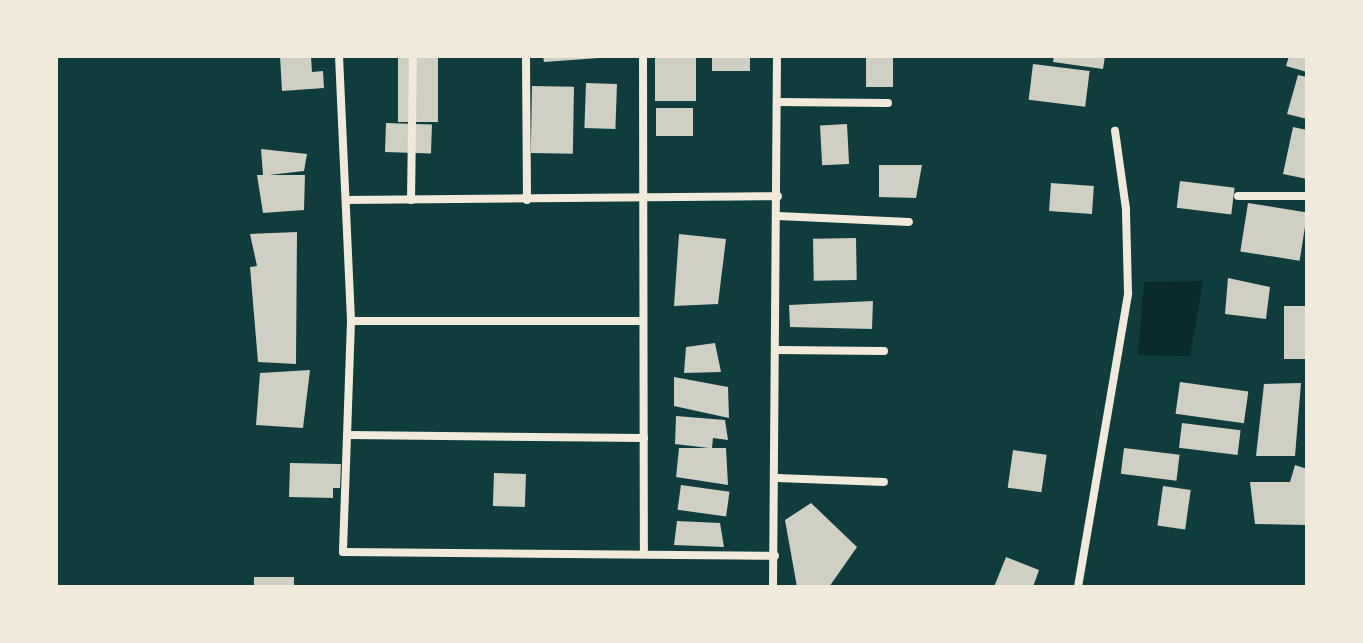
<!DOCTYPE html>
<html>
<head>
<meta charset="utf-8">
<style>
  body { margin:0 }
  #map { position:relative; width:1363px; height:643px; overflow:hidden; background:#0f3d3e; font-family:"PT Sans Narrow",sans-serif }
  div>[style] { position:absolute }
  .water>* { inset:0; background:#0a2a2b }
  .building>* { inset:0; background:#cfcfc3; transform-origin:0 0 }
  .minor>* { height:8px; margin:-4px; padding:0 4px; transform-origin:4px; border-radius:4px; background:#f1e9da }
  span { translate:-50% -50%; white-space:nowrap; text-align:center; line-height:1.15; -webkit-text-stroke:8px #f1e9da; paint-order:stroke }
  .frame { position:absolute; inset:0; border:58px solid #f1e9da; pointer-events:none }
</style>
</head>
<body>
<div id="map">
  <div class="water">
    <div style="clip-path:polygon(1203px 281px,1190px 356px,1138px 355px,1144px 282px)"></div>
  </div>
  <div class="building">
    <div style="clip-path:polygon(280px 56px,311px 56px,312px 72px,323px 71px,324px 88px,282px 91px)"></div>
    <div style="left:398px;top:56px;width:40px;height:66px"></div>
    <div style="clip-path:polygon(543px 56px,599px 56px,599px 58px,544px 62px)"></div>
    <div style="left:655px;top:56px;width:41px;height:45px"></div>
    <div style="left:712px;top:56px;width:38px;height:15px"></div>
    <div style="left:866px;top:56px;width:27px;height:31px"></div>
    <div style="clip-path:polygon(1054px 56px,1105px 56px,1103px 69px,1053px 62px)"></div>
    <div style="clip-path:polygon(1289px 56px,1307px 56px,1307px 72px,1286px 66px)"></div>
    <div style="left:1033px;top:64px;width:57px;height:36px;rotate:7deg"></div>
    <div style="clip-path:polygon(1298px 75px,1307px 77px,1307px 119px,1287px 114px)"></div>
    <div style="left:586px;top:83px;width:31px;height:45px;rotate:2deg"></div>
    <div style="left:532px;top:86px;width:42px;height:67px;rotate:1deg"></div>
    <div style="left:656px;top:108px;width:37px;height:28px"></div>
    <div style="left:386px;top:123px;width:46px;height:29px;rotate:2deg"></div>
    <div style="left:847px;top:124px;width:40px;height:27px;rotate:87deg"></div>
    <div style="clip-path:polygon(1293px 127px,1307px 130px,1307px 179px,1283px 174px)"></div>
    <div style="clip-path:polygon(261px 149px,307px 154px,304px 171px,269px 175px,305px 175px,304px 210px,263px 213px,257px 175px,263px 175px)"></div>
    <div style="clip-path:polygon(879px 165px,922px 165px,916px 198px,879px 197px)"></div>
    <div style="left:1180px;top:181px;width:55px;height:27px;rotate:7deg"></div>
    <div style="left:1051px;top:183px;width:43px;height:28px;rotate:4deg"></div>
    <div style="left:1248px;top:203px;width:60px;height:49px;rotate:9deg"></div>
    <div style="clip-path:polygon(297px 232px,296px 364px,258px 362px,250px 267px,257px 266px,250px 234px)"></div>
    <div style="clip-path:polygon(679px 234px,726px 239px,718px 304px,674px 306px)"></div>
    <div style="left:856px;top:238px;width:42px;height:43px;rotate:89deg"></div>
    <div style="clip-path:polygon(1228px 278px,1270px 287px,1266px 319px,1225px 314px)"></div>
    <div style="clip-path:polygon(873px 301px,872px 329px,790px 327px,789px 305px)"></div>
    <div style="left:1284px;top:306px;width:23px;height:53px"></div>
    <div style="clip-path:polygon(715px 343px,721px 372px,684px 373px,686px 347px)"></div>
    <div style="clip-path:polygon(310px 370px,303px 428px,256px 425px,260px 373px)"></div>
    <div style="clip-path:polygon(674px 377px,728px 387px,729px 418px,674px 406px)"></div>
    <div style="left:1180px;top:382px;width:69px;height:32px;rotate:8deg"></div>
    <div style="clip-path:polygon(1301px 383px,1295px 456px,1256px 456px,1264px 384px)"></div>
    <div style="clip-path:polygon(676px 416px,725px 420px,728px 440px,713px 438px,712px 448px,726px 448px,728px 485px,676px 477px,679px 448px,709px 448px,675px 444px)"></div>
    <div style="left:1182px;top:423px;width:59px;height:25px;rotate:7deg"></div>
    <div style="left:1124px;top:448px;width:56px;height:26px;rotate:7deg"></div>
    <div style="left:1013px;top:450px;width:34px;height:38px;rotate:8deg"></div>
    <div style="clip-path:polygon(290px 463px,341px 464px,340px 488px,333px 488px,333px 498px,289px 497px)"></div>
    <div style="clip-path:polygon(1295px 465px,1307px 469px,1307px 525px,1255px 524px,1250px 482px,1290px 482px)"></div>
    <div style="left:494px;top:473px;width:32px;height:33px;rotate:2deg"></div>
    <div style="left:681px;top:485px;width:49px;height:25px;rotate:8deg"></div>
    <div style="left:1163px;top:486px;width:28px;height:40px;rotate:8deg"></div>
    <div style="clip-path:polygon(811px 503px,857px 547px,829px 587px,797px 587px,785px 520px)"></div>
    <div style="clip-path:polygon(677px 521px,720px 523px,724px 547px,674px 545px)"></div>
    <div style="clip-path:polygon(1006px 557px,1039px 570px,1033px 587px,994px 587px)"></div>
    <div style="left:254px;top:577px;width:40px;height:10px"></div>
  </div>
  <div class="minor">
    <div style="left:339px;top:56px;width:265px;rotate:87.4deg"></div>
    <div style="left:351px;top:321px;width:231px;rotate:92deg"></div>
    <div style="left:343px;top:552px;width:432px;rotate:0.5deg"></div>
    <div style="left:526px;top:56px;width:144px;rotate:89.6deg"></div>
    <div style="left:643px;top:56px;width:498px;rotate:89.9deg"></div>
    <div style="left:777px;top:102px;width:111px;rotate:0.5deg"></div>
    <div style="left:1238px;top:196px;width:69px"></div>
    <div style="left:346px;top:200px;width:432px;rotate:-0.5deg"></div>
    <div style="left:411px;top:200px;width:144px;rotate:-89.2deg"></div>
    <div style="left:778px;top:216px;width:131px;rotate:2.6deg"></div>
    <div style="left:351px;top:321px;width:292px"></div>
    <div style="left:777px;top:350px;width:107px;rotate:0.5deg"></div>
    <div style="left:350px;top:435px;width:294px;rotate:0.6deg"></div>
    <div style="left:777px;top:478px;width:107px;rotate:2.1deg"></div>
    <div style="left:773px;top:587px;width:531px;rotate:-89.57deg"></div>
    <div style="left:1078px;top:587px;width:298px;rotate:-80.3deg"></div>
    <div style="left:1128px;top:293px;width:84px;rotate:-91.4deg"></div>
    <div style="left:1126px;top:209px;width:79px;rotate:-98deg"></div>
  </div>
  <div class="frame"></div>
</div>
</body>
</html>
